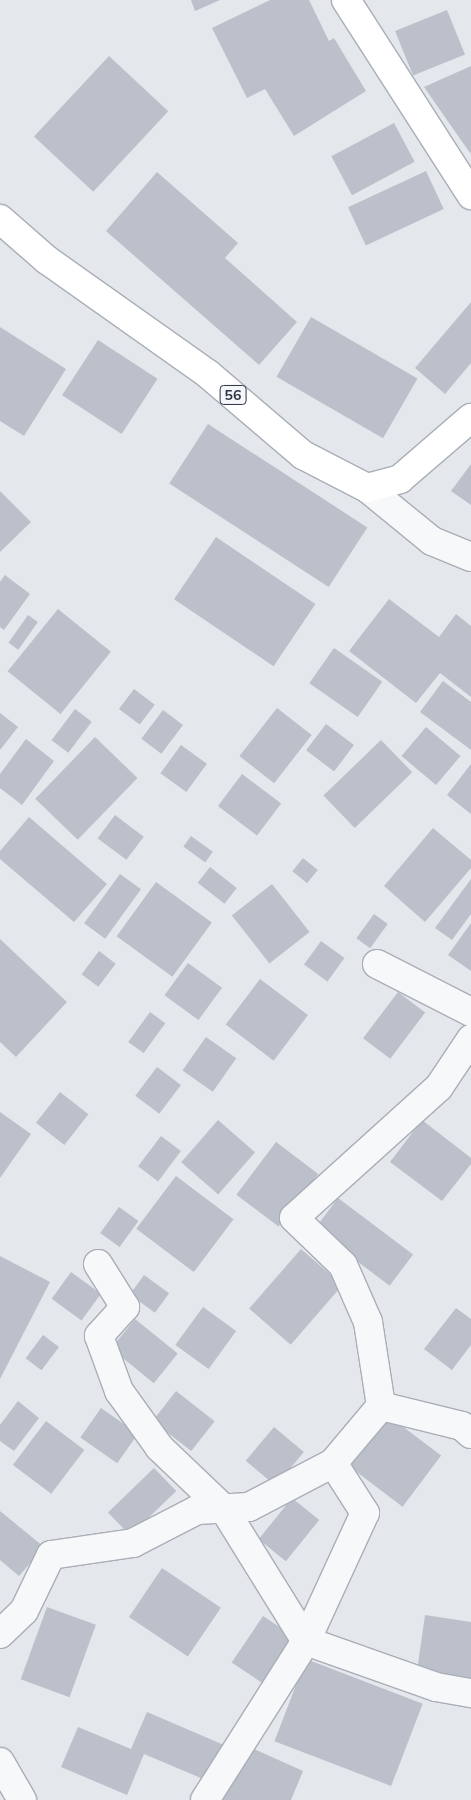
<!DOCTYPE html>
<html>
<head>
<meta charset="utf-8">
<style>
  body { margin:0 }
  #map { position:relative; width:471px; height:1800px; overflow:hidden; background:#e4e7ec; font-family:Mulish,sans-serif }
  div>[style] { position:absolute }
  .building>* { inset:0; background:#bbc0ca; transform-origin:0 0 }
  .roads { filter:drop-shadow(1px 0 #a9aeb7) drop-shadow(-1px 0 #a9aeb7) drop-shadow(0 1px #a9aeb7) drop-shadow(0 -1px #a9aeb7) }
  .minor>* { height:28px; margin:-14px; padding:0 14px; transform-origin:14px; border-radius:14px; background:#f7f8fa }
  .major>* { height:28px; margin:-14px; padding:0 14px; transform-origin:14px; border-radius:14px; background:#fff }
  span { translate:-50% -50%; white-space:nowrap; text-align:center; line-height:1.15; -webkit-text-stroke:4.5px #f4f6f9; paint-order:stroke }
  .shield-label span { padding:1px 4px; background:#f4f6f9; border:1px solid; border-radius:4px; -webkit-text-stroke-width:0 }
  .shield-label { font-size:14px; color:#2b3445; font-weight:700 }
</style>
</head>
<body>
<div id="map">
  <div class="building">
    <div style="clip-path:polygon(191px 0,220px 0,195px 11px)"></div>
    <div style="clip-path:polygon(270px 0,309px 0,329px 41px,334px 38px,366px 91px,294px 136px,265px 89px,247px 98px,212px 28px)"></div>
    <div style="left:447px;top:10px;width:48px;height:56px;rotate:68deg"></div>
    <div style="left:109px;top:56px;width:81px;height:110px;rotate:43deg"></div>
    <div style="clip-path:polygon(471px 66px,471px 152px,470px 153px,424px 87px)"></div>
    <div style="left:394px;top:123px;width:44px;height:71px;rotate:62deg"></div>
    <div style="left:426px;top:171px;width:42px;height:86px;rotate:65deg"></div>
    <div style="clip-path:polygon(157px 172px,238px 243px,225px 258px,297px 322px,259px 365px,106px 231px)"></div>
    <div style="clip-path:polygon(471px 302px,471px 363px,445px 394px,415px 368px)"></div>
    <div style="left:311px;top:317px;width:123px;height:69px;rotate:30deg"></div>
    <div style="clip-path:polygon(0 327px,66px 369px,24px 436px,0 421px)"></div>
    <div style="left:98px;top:340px;width:71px;height:66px;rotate:33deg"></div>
    <div style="left:208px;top:424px;width:190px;height:71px;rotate:33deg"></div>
    <div style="clip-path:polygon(471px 464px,471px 505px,451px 491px)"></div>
    <div style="clip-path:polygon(0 491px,31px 522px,0 552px)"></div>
    <div style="left:216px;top:537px;width:120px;height:75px;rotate:34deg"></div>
    <div style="clip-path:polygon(5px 575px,30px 594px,4px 630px,0 627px,0 582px)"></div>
    <div style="clip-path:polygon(389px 599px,439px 637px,456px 614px,471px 626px,471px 697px,440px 673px,416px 703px,349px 651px)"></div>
    <div style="left:58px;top:609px;width:68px;height:80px;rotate:39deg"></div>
    <div style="left:28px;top:615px;width:12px;height:34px;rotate:35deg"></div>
    <div style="left:334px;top:648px;width:59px;height:43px;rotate:35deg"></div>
    <div style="clip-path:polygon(443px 681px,471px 702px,471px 750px,420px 712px)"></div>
    <div style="left:134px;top:689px;width:26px;height:25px;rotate:37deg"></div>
    <div style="left:277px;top:708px;width:44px;height:61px;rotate:38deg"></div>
    <div style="left:75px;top:709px;width:21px;height:39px;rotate:37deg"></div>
    <div style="left:163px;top:710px;width:25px;height:36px;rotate:37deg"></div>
    <div style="clip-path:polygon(0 713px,18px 727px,0 750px)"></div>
    <div style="left:326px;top:724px;width:35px;height:33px;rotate:37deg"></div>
    <div style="left:426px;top:727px;width:45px;height:38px;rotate:40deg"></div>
    <div style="left:95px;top:737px;width:59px;height:86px;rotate:44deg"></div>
    <div style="clip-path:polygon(26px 739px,54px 761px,22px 805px,0 788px,0 774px)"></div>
    <div style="left:381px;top:740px;width:45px;height:80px;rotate:46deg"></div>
    <div style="left:181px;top:745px;width:32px;height:35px;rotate:36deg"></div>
    <div style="clip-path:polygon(471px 764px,471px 814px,447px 795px)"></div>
    <div style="left:242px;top:774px;width:49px;height:40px;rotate:37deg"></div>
    <div style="left:115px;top:815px;width:36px;height:29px;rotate:37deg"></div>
    <div style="clip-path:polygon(29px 817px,107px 884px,74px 922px,0 859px,0 851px)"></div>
    <div style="clip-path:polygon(433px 828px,471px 860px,471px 868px,425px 922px,384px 886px)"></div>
    <div style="left:191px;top:836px;width:27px;height:13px;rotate:36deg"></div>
    <div style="left:303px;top:858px;width:19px;height:17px;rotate:39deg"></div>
    <div style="left:210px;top:867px;width:34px;height:20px;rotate:38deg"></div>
    <div style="left:120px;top:874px;width:26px;height:61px;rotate:36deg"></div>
    <div style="clip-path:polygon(471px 879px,471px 914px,452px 940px,435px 928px)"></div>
    <div style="left:156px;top:882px;width:69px;height:67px;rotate:36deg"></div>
    <div style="left:272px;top:884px;width:61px;height:51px;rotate:52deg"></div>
    <div style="left:374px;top:914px;width:17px;height:30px;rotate:36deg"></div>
    <div style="clip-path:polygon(471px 923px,471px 971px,448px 955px)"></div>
    <div style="clip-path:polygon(0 939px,67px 1002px,16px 1057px,0 1042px)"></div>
    <div style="left:321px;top:941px;width:29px;height:29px;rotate:36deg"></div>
    <div style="left:99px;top:951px;width:21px;height:29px;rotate:37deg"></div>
    <div style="left:188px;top:963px;width:42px;height:40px;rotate:36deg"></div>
    <div style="left:260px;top:979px;width:60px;height:57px;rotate:37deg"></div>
    <div style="left:398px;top:992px;width:34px;height:58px;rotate:37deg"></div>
    <div style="left:150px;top:1012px;width:19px;height:37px;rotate:36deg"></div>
    <div style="left:206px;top:1037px;width:37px;height:41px;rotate:35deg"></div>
    <div style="left:157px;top:1067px;width:30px;height:36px;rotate:37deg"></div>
    <div style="left:60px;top:1092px;width:36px;height:39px;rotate:38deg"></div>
    <div style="clip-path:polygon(0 1112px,31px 1134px,0 1178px)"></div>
    <div style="left:218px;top:1120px;width:49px;height:56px;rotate:41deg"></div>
    <div style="clip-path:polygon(422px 1120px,471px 1158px,471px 1164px,442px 1201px,390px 1162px)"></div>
    <div style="left:161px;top:1136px;width:25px;height:38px;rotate:37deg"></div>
    <div style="left:276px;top:1142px;width:53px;height:66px;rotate:37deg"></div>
    <div style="left:176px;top:1176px;width:72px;height:66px;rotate:37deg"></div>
    <div style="left:338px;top:1198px;width:94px;height:39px;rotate:37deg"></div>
    <div style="left:119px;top:1207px;width:24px;height:32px;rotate:36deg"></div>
    <div style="left:301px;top:1249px;width:55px;height:79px;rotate:41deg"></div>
    <div style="clip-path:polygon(0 1256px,50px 1282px,0 1379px)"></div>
    <div style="left:71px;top:1272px;width:37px;height:33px;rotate:36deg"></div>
    <div style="left:144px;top:1275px;width:31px;height:24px;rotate:36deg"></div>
    <div style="left:203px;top:1307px;width:41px;height:47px;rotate:36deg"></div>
    <div style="clip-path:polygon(456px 1308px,471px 1319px,471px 1345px,452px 1370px,424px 1349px)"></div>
    <div style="left:135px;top:1319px;width:55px;height:38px;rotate:39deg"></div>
    <div style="left:43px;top:1335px;width:20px;height:29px;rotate:37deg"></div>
    <div style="left:176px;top:1391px;width:49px;height:38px;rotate:38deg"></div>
    <div style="clip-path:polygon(18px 1401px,39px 1418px,14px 1451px,0 1441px,0 1425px)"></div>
    <div style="left:101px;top:1408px;width:45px;height:36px;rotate:35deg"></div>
    <div style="left:386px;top:1414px;width:69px;height:64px;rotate:37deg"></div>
    <div style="left:46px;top:1421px;width:48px;height:55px;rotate:37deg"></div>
    <div style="left:274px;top:1427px;width:39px;height:44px;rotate:40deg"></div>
    <div style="left:154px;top:1468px;width:32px;height:64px;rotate:46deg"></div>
    <div style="left:292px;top:1498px;width:35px;height:53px;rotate:39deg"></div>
    <div style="clip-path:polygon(0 1511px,44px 1547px,19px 1576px,0 1560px)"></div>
    <div style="left:162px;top:1568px;width:71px;height:59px;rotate:34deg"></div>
    <div style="left:47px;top:1607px;width:52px;height:77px;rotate:20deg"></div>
    <div style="clip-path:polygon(425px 1615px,471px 1622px,471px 1679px,417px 1671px)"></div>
    <div style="left:263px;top:1616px;width:40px;height:56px;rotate:34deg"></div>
    <div style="left:306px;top:1659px;width:125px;height:88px;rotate:21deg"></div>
    <div style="clip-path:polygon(147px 1712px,224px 1745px,208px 1781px,144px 1754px,127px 1795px,61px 1767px,78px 1727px,131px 1749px)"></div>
    <div style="clip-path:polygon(243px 1744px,303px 1771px,291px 1800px,219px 1800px)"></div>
  </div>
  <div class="roads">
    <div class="minor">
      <div style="left:367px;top:488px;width:84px;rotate:39.2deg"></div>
      <div style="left:432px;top:541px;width:42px;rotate:22.3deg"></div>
      <div style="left:377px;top:964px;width:106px;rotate:27.1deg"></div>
      <div style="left:471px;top:1039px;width:58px;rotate:123.7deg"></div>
      <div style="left:439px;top:1087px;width:195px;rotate:137.9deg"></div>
      <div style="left:294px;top:1218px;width:68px;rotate:43.8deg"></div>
      <div style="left:343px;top:1265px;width:62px;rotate:66.3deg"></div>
      <div style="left:368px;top:1322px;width:85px;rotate:81.2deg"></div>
      <div style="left:381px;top:1406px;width:83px;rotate:13.9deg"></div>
      <div style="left:462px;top:1426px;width:12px;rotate:42deg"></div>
      <div style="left:98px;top:1264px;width:51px;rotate:57.9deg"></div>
      <div style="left:125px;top:1307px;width:39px;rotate:132deg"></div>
      <div style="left:99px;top:1336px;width:59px;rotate:70deg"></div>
      <div style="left:119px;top:1391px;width:70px;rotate:54.3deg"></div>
      <div style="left:160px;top:1448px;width:88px;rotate:43.6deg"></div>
      <div style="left:224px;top:1509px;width:155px;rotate:58.2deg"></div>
      <div style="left:306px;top:1641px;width:138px;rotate:19.5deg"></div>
      <div style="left:436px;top:1687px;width:36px;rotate:10deg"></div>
      <div style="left:0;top:1634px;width:33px;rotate:-44deg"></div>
      <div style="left:24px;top:1611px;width:62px;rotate:-64.3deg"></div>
      <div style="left:51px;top:1555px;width:83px;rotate:-8.3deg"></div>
      <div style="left:133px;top:1543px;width:72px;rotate:-27.3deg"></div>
      <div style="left:197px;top:1510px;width:52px;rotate:-3.3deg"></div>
      <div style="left:249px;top:1507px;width:95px;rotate:-27.6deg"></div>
      <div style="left:333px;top:1463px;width:75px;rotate:-49.9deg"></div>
      <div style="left:0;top:1762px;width:44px;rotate:59.9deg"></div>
      <div style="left:205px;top:1800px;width:188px;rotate:-57.6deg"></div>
      <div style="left:306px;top:1641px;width:141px;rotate:-65.3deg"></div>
      <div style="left:365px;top:1513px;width:59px;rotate:-122.6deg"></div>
    </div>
    <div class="major">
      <div style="left:346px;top:0;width:232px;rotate:57.3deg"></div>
      <div style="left:0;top:219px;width:62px;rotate:41.1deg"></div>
      <div style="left:47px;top:260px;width:197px;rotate:35.3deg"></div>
      <div style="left:208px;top:374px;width:125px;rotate:40.5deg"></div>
      <div style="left:303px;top:455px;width:72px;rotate:27.3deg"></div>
      <div style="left:367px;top:488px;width:34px;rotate:-15deg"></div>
      <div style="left:400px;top:479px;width:94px;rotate:-40.7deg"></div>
    </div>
  </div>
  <div class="shield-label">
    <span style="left:233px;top:395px">56</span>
  </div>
</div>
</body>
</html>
